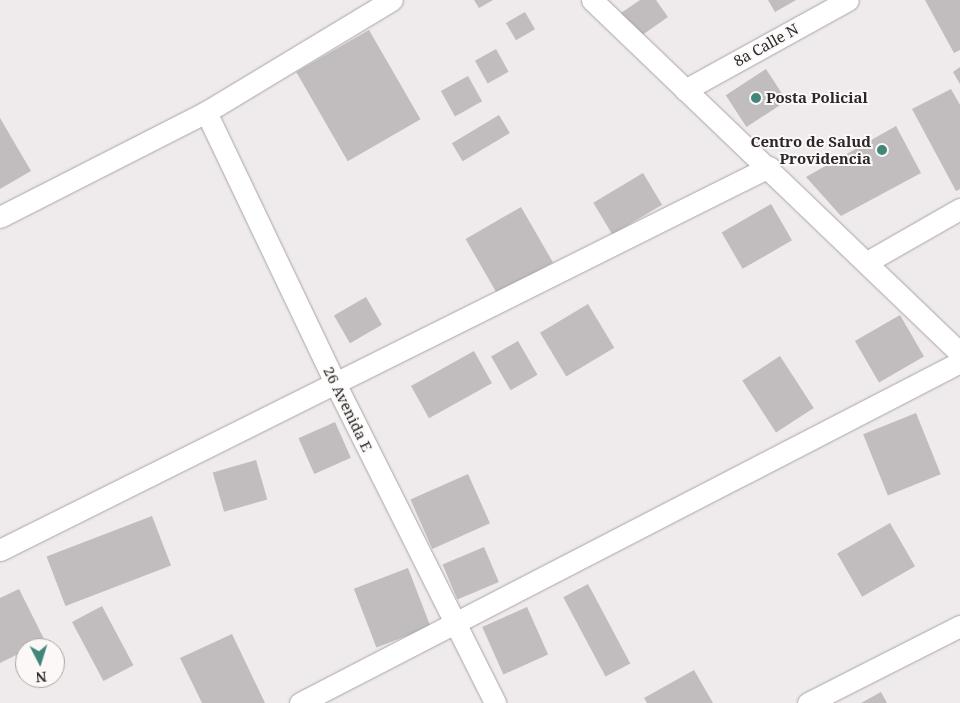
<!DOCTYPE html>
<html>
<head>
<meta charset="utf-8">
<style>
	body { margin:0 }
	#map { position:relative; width:960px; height:703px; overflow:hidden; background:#efeaeb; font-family:"Noto Serif",serif }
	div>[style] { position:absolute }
	.building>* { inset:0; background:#c1bcbd; transform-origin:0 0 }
	.roads { filter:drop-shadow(0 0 1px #a9a5a6) drop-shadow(0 0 1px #a9a5a6) }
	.street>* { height:21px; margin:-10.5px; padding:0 10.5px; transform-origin:10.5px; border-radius:10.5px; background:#fff }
	.dots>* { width:14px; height:14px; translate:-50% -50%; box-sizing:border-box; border:2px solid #fcf8f8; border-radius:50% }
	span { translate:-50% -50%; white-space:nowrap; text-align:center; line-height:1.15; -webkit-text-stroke:4px #fcf8f8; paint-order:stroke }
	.street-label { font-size:15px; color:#2a2828 }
	.poi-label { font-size:15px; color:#2a2828; font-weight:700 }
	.left { translate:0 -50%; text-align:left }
	.right { translate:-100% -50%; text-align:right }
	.north { position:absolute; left:15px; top:638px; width:50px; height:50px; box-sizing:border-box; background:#fcf8f8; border:1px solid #a8a5a5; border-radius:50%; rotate:175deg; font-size:14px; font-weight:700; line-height:20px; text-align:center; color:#2a2828 }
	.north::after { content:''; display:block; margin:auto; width:18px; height:22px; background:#42867a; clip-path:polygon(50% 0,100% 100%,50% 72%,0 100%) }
</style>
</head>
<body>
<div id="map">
	<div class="building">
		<i style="clip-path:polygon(474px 0,493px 0,479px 8px)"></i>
		<i style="clip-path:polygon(640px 0,656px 0,668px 17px,638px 38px,621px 13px)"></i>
		<i style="clip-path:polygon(768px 0,796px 0,775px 12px)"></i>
		<i style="clip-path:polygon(925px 0,960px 0,960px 50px,954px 53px)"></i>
		<i style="left:525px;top:12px;width:20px;height:22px;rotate:60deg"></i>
		<i style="left:369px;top:30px;width:103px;height:84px;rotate:60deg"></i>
		<i style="left:496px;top:49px;width:26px;height:24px;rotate:61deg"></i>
		<i style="clip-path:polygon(960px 67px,960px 84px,953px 72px)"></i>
		<i style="left:766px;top:69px;width:38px;height:48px;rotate:57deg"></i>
		<i style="left:468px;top:76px;width:29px;height:31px;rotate:61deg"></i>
		<i style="clip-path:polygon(951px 89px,960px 105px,960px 189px,956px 191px,912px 109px)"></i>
		<i style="left:499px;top:115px;width:21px;height:55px;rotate:59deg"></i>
		<i style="clip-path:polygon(0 118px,31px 171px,0 189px)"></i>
		<i style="clip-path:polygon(896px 126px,921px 173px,841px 216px,806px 177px)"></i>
		<i style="left:643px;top:173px;width:37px;height:58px;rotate:59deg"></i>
		<i style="left:771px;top:204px;width:42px;height:57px;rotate:60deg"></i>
		<i style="left:521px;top:207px;width:64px;height:64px;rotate:60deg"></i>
		<i style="left:366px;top:297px;width:32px;height:37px;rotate:60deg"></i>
		<i style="left:588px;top:304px;width:51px;height:56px;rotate:59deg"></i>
		<i style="left:900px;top:315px;width:48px;height:52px;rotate:60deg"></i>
		<i style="left:518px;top:341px;width:39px;height:31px;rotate:60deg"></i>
		<i style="left:474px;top:351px;width:37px;height:72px;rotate:61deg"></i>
		<i style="left:780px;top:356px;width:62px;height:45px;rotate:57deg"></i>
		<i style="left:916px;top:413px;width:66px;height:57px;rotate:68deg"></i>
		<i style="left:335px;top:422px;width:39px;height:40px;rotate:66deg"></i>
		<i style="left:256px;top:460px;width:41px;height:45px;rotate:74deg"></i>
		<i style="left:468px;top:474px;width:54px;height:63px;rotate:66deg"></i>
		<i style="left:152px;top:516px;width:53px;height:113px;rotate:69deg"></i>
		<i style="left:890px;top:523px;width:50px;height:61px;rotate:60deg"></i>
		<i style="left:484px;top:547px;width:38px;height:45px;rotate:67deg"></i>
		<i style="left:408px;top:568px;width:63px;height:58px;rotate:69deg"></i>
		<i style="left:588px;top:584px;width:90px;height:28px;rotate:62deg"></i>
		<i style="clip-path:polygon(19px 589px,45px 641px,0 663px,0 598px)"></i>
		<i style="left:102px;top:606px;width:67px;height:34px;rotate:62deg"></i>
		<i style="left:527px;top:607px;width:52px;height:49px;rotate:66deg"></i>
		<i style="clip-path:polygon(232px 634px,265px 703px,202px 703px,180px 658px)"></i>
		<i style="clip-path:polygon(694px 670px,713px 703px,647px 703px,644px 698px)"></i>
		<i style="clip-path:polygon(881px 692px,887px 703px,861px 703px)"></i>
	</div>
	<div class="roads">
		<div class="street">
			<i style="left:592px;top:0;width:510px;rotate:43.81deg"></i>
			<i style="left:685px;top:90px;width:186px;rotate:-28.9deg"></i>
			<i style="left:206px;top:112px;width:300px;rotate:64.5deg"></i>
			<i style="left:335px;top:383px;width:358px;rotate:63.4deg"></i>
			<i style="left:0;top:217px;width:231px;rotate:-27deg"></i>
			<i style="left:206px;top:112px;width:217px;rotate:-31.1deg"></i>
			<i style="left:867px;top:262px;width:107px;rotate:-29.7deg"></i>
			<i style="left:0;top:550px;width:859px;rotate:-26.48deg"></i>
			<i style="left:300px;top:703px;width:743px;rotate:-27.32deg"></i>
			<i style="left:808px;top:703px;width:170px;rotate:-26.9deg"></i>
		</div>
	</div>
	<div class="dots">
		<i style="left:756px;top:98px;background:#42867a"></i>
		<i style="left:882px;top:150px;background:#42867a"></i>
	</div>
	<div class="street-label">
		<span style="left:766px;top:45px;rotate:-29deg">8a Calle N</span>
		<span style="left:348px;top:409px;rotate:64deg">26 Avenida E</span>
	</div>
	<div class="poi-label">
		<span class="left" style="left:766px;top:98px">Posta Policial</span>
		<span class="right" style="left:871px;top:150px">Centro de Salud<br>Providencia</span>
	</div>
	<div class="north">N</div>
</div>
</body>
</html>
